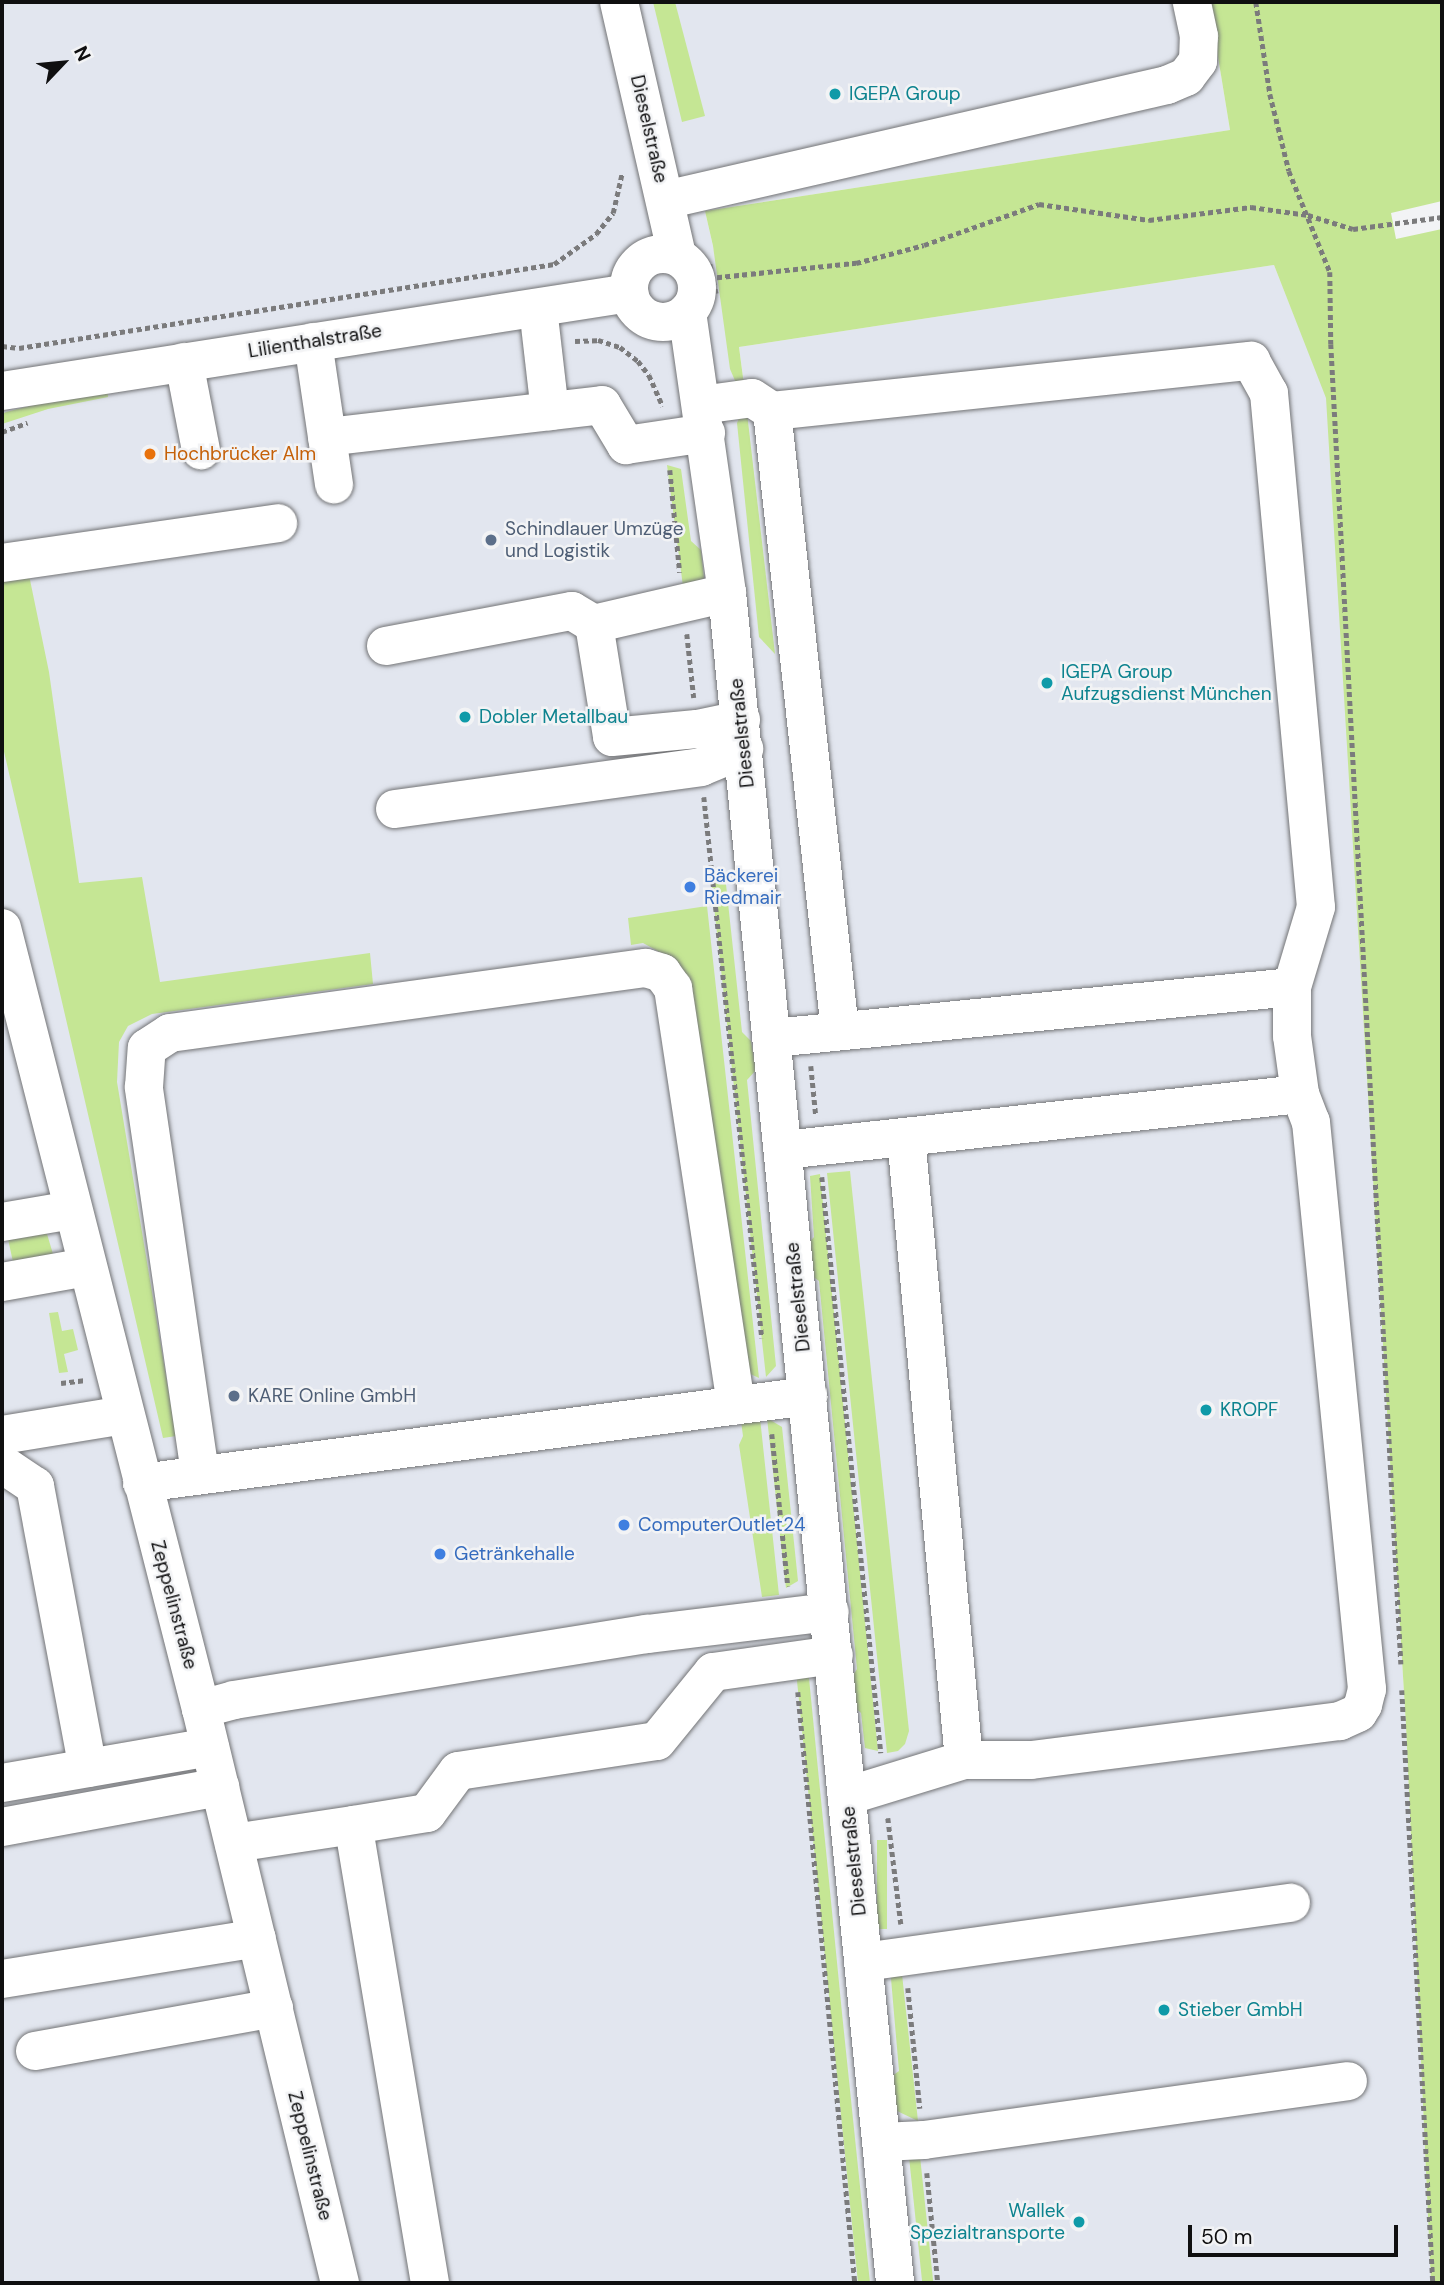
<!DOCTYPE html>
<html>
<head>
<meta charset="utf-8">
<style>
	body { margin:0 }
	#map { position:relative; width:1444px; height:2285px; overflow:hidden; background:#f2f3f5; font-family:"DM Sans",sans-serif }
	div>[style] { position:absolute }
	.built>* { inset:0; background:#e2e6ef }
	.green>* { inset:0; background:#c5e694; transform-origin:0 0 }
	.path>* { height:4.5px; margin-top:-2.25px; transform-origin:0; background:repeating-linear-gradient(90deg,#7b7b7c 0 5px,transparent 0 8.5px) }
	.roads { filter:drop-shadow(0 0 2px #737476) drop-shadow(0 0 2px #737476) }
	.minor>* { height:38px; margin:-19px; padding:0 19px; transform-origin:19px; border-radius:19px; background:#fff }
	.minor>.ring { margin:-19px; padding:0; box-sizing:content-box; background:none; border:38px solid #fff; border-radius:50% }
	.dots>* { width:19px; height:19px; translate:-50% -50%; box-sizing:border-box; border:4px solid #f2f3f5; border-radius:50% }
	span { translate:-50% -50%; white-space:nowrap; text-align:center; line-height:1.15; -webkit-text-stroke:5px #f2f3f5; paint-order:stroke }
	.culture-label { font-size:19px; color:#0d838f }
	.left { translate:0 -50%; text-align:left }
	.right { translate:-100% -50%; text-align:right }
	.street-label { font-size:19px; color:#0f0f10 }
	.food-label { font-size:19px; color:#c56008 }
	.service-label { font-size:19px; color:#4e5e75 }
	.shop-label { font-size:19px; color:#366cbe }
	.frame { position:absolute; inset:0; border:4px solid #0f0f10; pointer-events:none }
	.north { position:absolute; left:28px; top:28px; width:70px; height:70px; -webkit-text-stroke:5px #f2f3f5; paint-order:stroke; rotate:64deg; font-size:19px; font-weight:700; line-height:28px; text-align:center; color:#0f0f10 }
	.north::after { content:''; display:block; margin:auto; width:24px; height:32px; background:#0f0f10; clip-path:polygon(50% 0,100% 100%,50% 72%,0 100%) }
	.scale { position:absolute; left:1188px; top:2225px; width:210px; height:32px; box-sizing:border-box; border:4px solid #0f0f10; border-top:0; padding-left:9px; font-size:21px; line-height:24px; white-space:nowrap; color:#0f0f10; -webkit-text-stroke:5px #f2f3f5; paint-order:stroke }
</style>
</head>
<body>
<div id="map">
	<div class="built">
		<i style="clip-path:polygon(2px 2px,1209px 2px,1230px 130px,705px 211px,744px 384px,739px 347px,1274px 265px,1327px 398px,1406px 1726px,1431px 2283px,2px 2283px)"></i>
	</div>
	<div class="green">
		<i style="clip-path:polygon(653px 2px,675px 2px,705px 116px,682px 122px)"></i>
		<i style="clip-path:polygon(1209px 2px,1442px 2px,1442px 201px,1391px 213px,1396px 239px,1442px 229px,1442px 2283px,1431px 2283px,1406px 1726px,1326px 398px,1274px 265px,739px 347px,744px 385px,736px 383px,730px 369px,713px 246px,705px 211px,1230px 130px)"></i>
		<i style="clip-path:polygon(107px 386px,108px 397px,48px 409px,2px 424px,2px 414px,6px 412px)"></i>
		<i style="clip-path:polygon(747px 413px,775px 654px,759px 637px,737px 423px,740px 416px)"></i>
		<i style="clip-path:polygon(667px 465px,681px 469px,691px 541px,701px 550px,704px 578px,684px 594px)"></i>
		<i style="clip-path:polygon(29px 575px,49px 672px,79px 883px,142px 877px,160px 982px,370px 953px,373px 984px,152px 1014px,128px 1026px,119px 1042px,117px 1082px,176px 1436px,163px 1438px,2px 743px,2px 581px)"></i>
		<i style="clip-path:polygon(710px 870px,725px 875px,742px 1032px,751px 1041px,756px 1070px,747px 1080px,776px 1366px,766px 1377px)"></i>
		<i style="clip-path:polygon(707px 906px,759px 1378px,744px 1371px,674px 960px,643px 943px,631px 945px,628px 918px)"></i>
		<i style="clip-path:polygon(850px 1171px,909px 1731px,905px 1744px,898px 1751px,887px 1753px,827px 1173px)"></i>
		<i style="clip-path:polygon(820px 1174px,844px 1412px,878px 1751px,865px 1748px,861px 1713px,852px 1705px,850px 1680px,857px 1669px,819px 1281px,808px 1273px,807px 1245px,814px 1237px,810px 1176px)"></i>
		<i style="clip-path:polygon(6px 1230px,47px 1234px,56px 1264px,15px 1271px)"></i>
		<i style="clip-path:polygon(58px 1312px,62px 1331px,73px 1329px,78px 1350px,64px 1354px,68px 1372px,59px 1373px,49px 1313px)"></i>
		<i style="clip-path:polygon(760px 1418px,779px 1595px,762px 1597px,739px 1445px,743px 1436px,741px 1421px)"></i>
		<i style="clip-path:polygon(767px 1418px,782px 1427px,798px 1581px,786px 1588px)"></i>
		<i style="clip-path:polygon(808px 1668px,842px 2013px,870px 2283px,858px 2283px,796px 1671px)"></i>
		<i style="left:877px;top:1840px;width:10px;height:89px"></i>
		<i style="clip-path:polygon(901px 1965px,918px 2121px,895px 2110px,892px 2076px,899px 2071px,890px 1967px)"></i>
		<i style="left:920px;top:2156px;width:128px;height:11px;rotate:84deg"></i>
	</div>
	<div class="path">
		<i style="left:1256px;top:2px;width:93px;rotate:81.3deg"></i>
		<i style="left:1270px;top:94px;width:79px;rotate:76.1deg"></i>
		<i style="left:1289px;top:171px;width:109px;rotate:67.9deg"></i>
		<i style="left:1330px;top:272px;width:72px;rotate:89.2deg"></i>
		<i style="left:1331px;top:344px;width:1322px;rotate:86.96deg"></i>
		<i style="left:710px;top:264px;width:30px;rotate:78deg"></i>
		<i style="left:700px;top:279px;width:157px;rotate:-5.9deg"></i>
		<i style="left:856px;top:263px;width:70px;rotate:-14.8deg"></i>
		<i style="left:924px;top:245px;width:122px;rotate:-19.6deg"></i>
		<i style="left:1039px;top:204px;width:111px;rotate:8.3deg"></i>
		<i style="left:1149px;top:220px;width:103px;rotate:-7.3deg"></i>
		<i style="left:1251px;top:207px;width:58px;rotate:8deg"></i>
		<i style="left:1308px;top:215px;width:47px;rotate:17.3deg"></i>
		<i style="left:1353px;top:229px;width:90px;rotate:-7.7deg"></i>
		<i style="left:575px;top:341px;width:23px;rotate:-2deg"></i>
		<i style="left:598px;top:340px;width:23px;rotate:18deg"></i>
		<i style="left:620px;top:347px;width:23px;rotate:38deg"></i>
		<i style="left:638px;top:361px;width:18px;rotate:52deg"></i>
		<i style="left:649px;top:375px;width:34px;rotate:66deg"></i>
		<i style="left:2px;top:346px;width:17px;rotate:7deg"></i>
		<i style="left:19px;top:348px;width:542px;rotate:-8.92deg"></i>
		<i style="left:554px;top:264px;width:52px;rotate:-35.5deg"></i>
		<i style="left:596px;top:234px;width:27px;rotate:-51deg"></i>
		<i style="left:613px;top:213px;width:41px;rotate:-77.3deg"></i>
		<i style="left:2px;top:432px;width:27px;rotate:-20deg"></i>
		<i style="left:670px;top:470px;width:103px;rotate:84.5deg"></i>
		<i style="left:687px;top:634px;width:64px;rotate:83.8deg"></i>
		<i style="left:704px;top:797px;width:544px;rotate:83.88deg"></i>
		<i style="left:811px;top:1066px;width:50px;rotate:84.3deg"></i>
		<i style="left:822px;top:1177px;width:579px;rotate:84.15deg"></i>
		<i style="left:61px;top:1383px;width:23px;rotate:-7deg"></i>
		<i style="left:772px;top:1434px;width:153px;rotate:84deg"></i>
		<i style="left:1402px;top:1690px;width:594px;rotate:87.01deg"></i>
		<i style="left:798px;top:1692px;width:594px;rotate:84.49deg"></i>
		<i style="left:888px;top:1818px;width:107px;rotate:83deg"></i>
		<i style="left:908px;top:1988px;width:121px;rotate:84.3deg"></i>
		<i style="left:927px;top:2173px;width:111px;rotate:84.3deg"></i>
	</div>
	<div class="roads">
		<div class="minor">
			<i style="left:619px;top:2px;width:261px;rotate:77.1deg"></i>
			<i style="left:665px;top:200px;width:515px;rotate:-12.9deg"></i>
			<i style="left:1167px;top:85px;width:21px;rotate:-23deg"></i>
			<i style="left:1186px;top:77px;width:20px;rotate:-53deg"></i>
			<i style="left:1198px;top:61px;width:25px;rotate:-88deg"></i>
			<i style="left:1199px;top:36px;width:35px;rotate:-102deg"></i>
			<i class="ring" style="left:629px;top:254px;width:30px;height:30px"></i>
			<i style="left:538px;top:308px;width:104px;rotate:83.4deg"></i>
			<i style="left:687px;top:312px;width:284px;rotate:81.9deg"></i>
			<i style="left:727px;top:593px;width:1698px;rotate:84.32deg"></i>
			<i style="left:313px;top:342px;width:144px;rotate:81.6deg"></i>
			<i style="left:184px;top:362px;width:90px;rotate:79.1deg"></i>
			<i style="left:2px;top:391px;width:635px;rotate:-8.88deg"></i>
			<i style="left:701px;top:405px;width:51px;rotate:-7.8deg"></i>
			<i style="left:752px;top:398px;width:24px;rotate:33deg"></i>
			<i style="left:772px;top:411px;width:482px;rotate:-6deg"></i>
			<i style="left:1251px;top:361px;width:37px;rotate:61deg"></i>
			<i style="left:1269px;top:393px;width:516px;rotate:84.78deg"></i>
			<i style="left:1316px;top:907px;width:84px;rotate:106.7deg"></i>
			<i style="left:1292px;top:987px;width:49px;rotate:90deg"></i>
			<i style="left:1292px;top:1036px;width:59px;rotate:82.1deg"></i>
			<i style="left:1300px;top:1094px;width:30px;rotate:69deg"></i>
			<i style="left:1311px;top:1122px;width:570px;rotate:84.36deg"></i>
			<i style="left:1367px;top:1689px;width:16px;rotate:104deg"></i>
			<i style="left:1363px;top:1705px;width:9px;rotate:122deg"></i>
			<i style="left:1358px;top:1713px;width:20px;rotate:156deg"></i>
			<i style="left:1340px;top:1721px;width:311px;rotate:172.8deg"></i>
			<i style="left:1031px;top:1760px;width:67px;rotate:180deg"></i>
			<i style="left:772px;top:411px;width:624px;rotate:83.74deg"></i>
			<i style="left:327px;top:437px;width:277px;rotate:-6.6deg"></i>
			<i style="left:602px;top:405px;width:47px;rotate:59deg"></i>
			<i style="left:626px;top:445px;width:81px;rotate:-8.5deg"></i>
			<i style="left:2px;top:563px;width:279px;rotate:-8.2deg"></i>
			<i style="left:727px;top:593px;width:137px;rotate:166.9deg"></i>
			<i style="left:594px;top:624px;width:114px;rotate:80.9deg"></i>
			<i style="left:612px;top:737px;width:85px;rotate:-5.4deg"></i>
			<i style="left:697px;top:729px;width:45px;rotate:-11.6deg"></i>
			<i style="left:386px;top:646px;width:189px;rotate:-10.7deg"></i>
			<i style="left:572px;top:611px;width:26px;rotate:31deg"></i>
			<i style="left:395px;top:809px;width:309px;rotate:-7.8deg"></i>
			<i style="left:701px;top:767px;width:47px;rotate:-22.7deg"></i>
			<i style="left:2px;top:928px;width:806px;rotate:75.71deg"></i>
			<i style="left:201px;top:1709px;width:591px;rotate:76.39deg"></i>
			<i style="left:773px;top:1038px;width:521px;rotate:-5.61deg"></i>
			<i style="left:784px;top:1150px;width:519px;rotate:-6.19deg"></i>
			<i style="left:2px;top:1222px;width:71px;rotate:-9.7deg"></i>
			<i style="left:2px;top:1282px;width:86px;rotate:-10deg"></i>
			<i style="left:2px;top:1435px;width:124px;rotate:-9.3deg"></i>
			<i style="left:2px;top:1464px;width:40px;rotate:34deg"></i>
			<i style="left:35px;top:1486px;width:287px;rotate:79.4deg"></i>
			<i style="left:200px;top:1473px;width:390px;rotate:-98.3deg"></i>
			<i style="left:144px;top:1087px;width:39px;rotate:-86deg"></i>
			<i style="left:147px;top:1048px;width:27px;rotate:-33deg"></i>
			<i style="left:170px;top:1033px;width:480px;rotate:-7.8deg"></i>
			<i style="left:646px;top:968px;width:17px;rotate:17deg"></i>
			<i style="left:662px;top:973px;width:19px;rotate:54deg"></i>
			<i style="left:673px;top:988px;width:422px;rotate:81.4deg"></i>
			<i style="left:142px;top:1483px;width:672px;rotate:-7.44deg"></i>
			<i style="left:201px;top:1709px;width:34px;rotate:-15deg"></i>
			<i style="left:234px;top:1700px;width:418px;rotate:-9.1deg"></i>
			<i style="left:647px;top:1634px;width:184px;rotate:-6.9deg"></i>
			<i style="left:2px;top:1783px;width:211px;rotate:-9.8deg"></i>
			<i style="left:847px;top:1796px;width:122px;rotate:-17.1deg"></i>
			<i style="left:964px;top:1760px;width:626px;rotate:-95.32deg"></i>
			<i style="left:2px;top:1827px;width:222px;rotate:-10.4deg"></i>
			<i style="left:234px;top:1843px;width:120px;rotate:-8.6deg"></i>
			<i style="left:864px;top:1962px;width:431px;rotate:-7.9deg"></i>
			<i style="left:2px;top:1979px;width:258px;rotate:-9.1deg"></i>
			<i style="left:35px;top:2051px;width:243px;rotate:-10.2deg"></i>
			<i style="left:882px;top:2142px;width:42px;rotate:-2.7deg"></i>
			<i style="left:924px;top:2140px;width:428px;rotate:-7.9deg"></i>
			<i style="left:430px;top:2283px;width:464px;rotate:-99.5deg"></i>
			<i style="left:353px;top:1825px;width:75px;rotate:-9.2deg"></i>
			<i style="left:427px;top:1813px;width:52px;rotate:-53.6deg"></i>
			<i style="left:458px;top:1771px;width:201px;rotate:-8.6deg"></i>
			<i style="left:657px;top:1741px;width:89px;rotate:-50.9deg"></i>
			<i style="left:713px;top:1672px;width:122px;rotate:-8deg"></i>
		</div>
	</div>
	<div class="dots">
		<i style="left:835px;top:94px;background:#0f9aa8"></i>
		<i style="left:150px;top:454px;background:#e8710a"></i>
		<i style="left:491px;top:540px;background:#5c6f8a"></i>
		<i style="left:1047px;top:683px;background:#0f9aa8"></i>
		<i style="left:465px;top:717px;background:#0f9aa8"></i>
		<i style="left:690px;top:887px;background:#3f7fe0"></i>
		<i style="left:234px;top:1396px;background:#5c6f8a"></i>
		<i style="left:1206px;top:1410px;background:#0f9aa8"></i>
		<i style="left:624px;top:1525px;background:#3f7fe0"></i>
		<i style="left:440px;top:1554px;background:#3f7fe0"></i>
		<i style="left:1164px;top:2010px;background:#0f9aa8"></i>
		<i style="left:1079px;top:2222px;background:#0f9aa8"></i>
	</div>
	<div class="culture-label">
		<span class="left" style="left:849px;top:94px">IGEPA Group</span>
		<span class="left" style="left:1061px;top:683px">IGEPA Group<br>Aufzugsdienst München</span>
		<span class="left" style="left:479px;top:717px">Dobler Metallbau</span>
		<span class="left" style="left:1220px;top:1410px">KROPF</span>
		<span class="left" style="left:1178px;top:2010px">Stieber GmbH</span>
		<span class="right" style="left:1065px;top:2222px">Wallek<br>Spezialtransporte</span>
	</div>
	<div class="street-label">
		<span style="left:649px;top:129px;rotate:77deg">Dieselstraße</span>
		<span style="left:315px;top:341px;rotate:-9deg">Lilienthalstraße</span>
		<span style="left:742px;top:733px;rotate:-96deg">Dieselstraße</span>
		<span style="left:798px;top:1297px;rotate:-96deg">Dieselstraße</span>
		<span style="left:174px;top:1605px;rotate:75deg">Zeppelinstraße</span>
		<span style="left:854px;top:1861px;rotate:-96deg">Dieselstraße</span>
		<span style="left:310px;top:2156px;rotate:76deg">Zeppelinstraße</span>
	</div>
	<div class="food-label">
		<span class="left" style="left:164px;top:454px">Hochbrücker Alm</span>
	</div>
	<div class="service-label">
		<span class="left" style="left:505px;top:540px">Schindlauer Umzüge<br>und Logistik</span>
		<span class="left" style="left:248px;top:1396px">KARE Online GmbH</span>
	</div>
	<div class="shop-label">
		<span class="left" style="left:704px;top:887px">Bäckerei<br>Riedmair</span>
		<span class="left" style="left:638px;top:1525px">ComputerOutlet24</span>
		<span class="left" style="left:454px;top:1554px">Getränkehalle</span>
	</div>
	<div class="frame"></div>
	<div class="north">N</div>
	<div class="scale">50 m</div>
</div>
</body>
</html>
